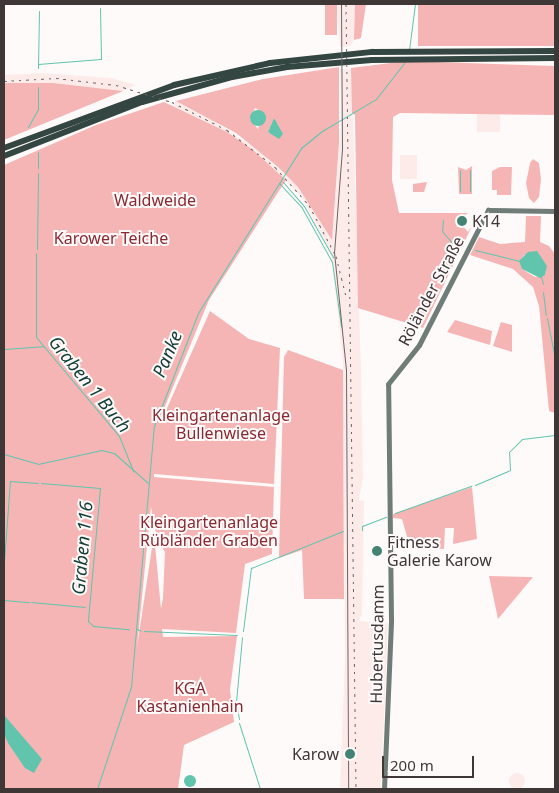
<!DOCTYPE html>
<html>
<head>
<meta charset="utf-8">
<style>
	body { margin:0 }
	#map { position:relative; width:559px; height:793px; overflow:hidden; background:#fffafa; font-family:"Noto Sans",sans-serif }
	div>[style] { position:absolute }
	.built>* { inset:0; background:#fdebea; transform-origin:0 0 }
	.round { border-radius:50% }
	.green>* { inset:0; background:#f5b5b4; transform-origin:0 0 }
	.water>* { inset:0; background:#61c4ad }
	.stream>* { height:1px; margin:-0.5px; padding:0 0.5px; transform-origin:0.5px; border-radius:0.5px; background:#61c4ad }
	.secondary>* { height:5px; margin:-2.5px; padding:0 2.5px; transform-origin:2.5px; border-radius:2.5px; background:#6f7c78 }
	.highway>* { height:6px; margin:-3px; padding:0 3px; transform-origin:3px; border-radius:3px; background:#344641 }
	.tram>* { height:1px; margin:-0.5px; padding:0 0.5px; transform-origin:0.5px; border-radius:0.5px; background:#6c6464 }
	.rail>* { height:1px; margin-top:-0.5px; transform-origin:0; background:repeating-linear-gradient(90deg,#6c6464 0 2.5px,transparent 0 7.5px) }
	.dots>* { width:14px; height:14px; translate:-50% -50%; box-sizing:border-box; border:2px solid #fffafa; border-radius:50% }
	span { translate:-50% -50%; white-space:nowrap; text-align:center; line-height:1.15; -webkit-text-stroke:4px #fffafa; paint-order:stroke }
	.park-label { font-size:16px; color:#882830 }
	.poi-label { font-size:16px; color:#3f3636 }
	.left { translate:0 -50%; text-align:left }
	.right { translate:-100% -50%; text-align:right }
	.street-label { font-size:16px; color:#3f3636 }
	.water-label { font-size:18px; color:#113f35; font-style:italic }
	.frame { position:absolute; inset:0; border:5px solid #3f3636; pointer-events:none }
	.scale { position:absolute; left:382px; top:756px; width:92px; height:22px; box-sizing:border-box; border:2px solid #3f3636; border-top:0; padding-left:6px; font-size:15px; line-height:18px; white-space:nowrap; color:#3f3636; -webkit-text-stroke:4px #fffafa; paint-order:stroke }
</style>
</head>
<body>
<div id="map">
	<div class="built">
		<i style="clip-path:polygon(337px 4px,355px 4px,354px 40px,350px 46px,340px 47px)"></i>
		<i style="clip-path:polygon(340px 69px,351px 69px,353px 120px,361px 369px,363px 478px,359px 500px,364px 501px,362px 615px,358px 621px,388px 623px,381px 788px,360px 789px,340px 787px,345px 657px,343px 361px,331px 251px,302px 198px,271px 166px,227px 132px,173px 106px,176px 101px,203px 114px,258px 150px,298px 187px,332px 240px,341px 126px)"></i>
		<i style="clip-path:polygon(43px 73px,111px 78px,136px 85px,123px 91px,53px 83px,4px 83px,4px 75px)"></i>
		<i style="left:477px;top:114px;width:23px;height:18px"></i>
		<i style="left:400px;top:155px;width:17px;height:24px"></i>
		<i class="round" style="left:509px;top:773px;width:16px;height:16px"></i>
	</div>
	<div class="green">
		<i style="left:325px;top:4px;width:12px;height:31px"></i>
		<i style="clip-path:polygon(355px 4px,366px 4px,361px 38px,354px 40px)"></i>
		<i style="left:418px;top:4px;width:137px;height:42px"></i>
		<i style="clip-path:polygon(407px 61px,555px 66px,555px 115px,400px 113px,393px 117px,392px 180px,399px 213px,468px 213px,456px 221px,457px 227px,462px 225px,468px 232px,472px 226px,423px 328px,358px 308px,355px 115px,352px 113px,351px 68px)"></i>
		<i style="clip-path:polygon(evenodd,339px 67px,339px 143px,332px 240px,298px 187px,278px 167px,236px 133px,176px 101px,263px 79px,339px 67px,255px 108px,264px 113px,258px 129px,250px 120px,255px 108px,339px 67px,274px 118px,278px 137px,268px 132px,274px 118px)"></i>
		<i style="clip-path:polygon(4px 83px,53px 83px,123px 91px,4px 140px)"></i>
		<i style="clip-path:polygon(evenodd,164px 102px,227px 132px,253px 150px,286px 180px,209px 300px,161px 416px,164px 415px,210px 311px,249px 339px,280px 348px,274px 484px,154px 474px,154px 477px,274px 487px,272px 554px,245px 564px,236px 633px,162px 629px,163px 637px,237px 636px,230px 690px,234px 722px,184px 745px,178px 789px,4px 789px,4px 165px,96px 125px,164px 102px,151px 507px,157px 539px,165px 552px,163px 598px,161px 609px,154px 534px,137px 647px,151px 507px)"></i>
		<i style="clip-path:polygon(533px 159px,539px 163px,541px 179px,539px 197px,534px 203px,529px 198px,526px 183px,530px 163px)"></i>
		<i style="clip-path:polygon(472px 166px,472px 194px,459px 194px,458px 167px,466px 170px)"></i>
		<i style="clip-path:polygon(500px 167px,512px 167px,511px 195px,497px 195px,497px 190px,492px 190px,492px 171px)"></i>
		<i style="clip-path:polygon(427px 182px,424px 192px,413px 192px,413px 184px)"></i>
		<i style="clip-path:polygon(evenodd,526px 216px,541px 216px,540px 242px,549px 246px,555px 254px,555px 413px,549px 411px,539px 306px,533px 287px,513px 269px,470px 255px,479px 237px,500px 244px,525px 242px,526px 216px,524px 255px,546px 270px,545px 275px,535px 277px,522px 269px,520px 261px,524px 255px)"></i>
		<i style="clip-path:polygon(455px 320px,492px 331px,490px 345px,447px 332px)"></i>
		<i style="clip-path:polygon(501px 322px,512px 325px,512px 352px,493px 346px)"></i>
		<i style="clip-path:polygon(288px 350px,343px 370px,344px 599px,304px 599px,302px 550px,279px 558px,284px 357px)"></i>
		<i style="clip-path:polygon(472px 487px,477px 539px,453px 544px,454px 528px,445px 528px,444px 549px,416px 547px,416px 540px,408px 540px,402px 519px,393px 518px,393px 514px)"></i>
		<i style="clip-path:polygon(489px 576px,531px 577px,533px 577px,498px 619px)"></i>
	</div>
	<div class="water">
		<i class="round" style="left:250px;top:110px;width:16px;height:16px"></i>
		<i style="clip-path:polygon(274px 118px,283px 134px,279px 139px,268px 132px)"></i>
		<i style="clip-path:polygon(537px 251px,547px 266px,545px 275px,540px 278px,522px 269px,519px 261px,528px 252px)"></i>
		<i style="clip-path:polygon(4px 715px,42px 759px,34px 773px,25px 768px,8px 743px,4px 734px)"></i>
		<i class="round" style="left:184px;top:775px;width:12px;height:12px"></i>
	</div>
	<div class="stream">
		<i style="left:409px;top:50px;width:46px;rotate:-82.6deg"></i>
		<i style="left:38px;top:64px;width:63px;rotate:-4.5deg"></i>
		<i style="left:101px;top:59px;width:51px;rotate:-91.1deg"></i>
		<i style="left:38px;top:68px;width:57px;rotate:-89deg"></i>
		<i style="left:28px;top:127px;width:21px;rotate:-61deg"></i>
		<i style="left:38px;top:109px;width:22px;rotate:-90deg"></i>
		<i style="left:38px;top:168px;width:16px;rotate:-90deg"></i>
		<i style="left:460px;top:170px;width:21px;rotate:90deg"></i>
		<i style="left:470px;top:170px;width:21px;rotate:90deg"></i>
		<i style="left:283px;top:182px;width:32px;rotate:49deg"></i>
		<i style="left:304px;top:206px;width:59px;rotate:60.4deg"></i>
		<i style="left:279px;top:183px;width:34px;rotate:47deg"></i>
		<i style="left:302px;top:208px;width:62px;rotate:60.9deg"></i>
		<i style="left:332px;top:262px;width:65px;rotate:82deg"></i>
		<i style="left:443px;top:220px;width:11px;rotate:95deg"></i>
		<i style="left:442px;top:231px;width:16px;rotate:50deg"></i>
		<i style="left:452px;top:243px;width:11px;rotate:15deg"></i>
		<i style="left:37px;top:249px;width:76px;rotate:-89.2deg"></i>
		<i style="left:475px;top:250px;width:46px;rotate:13.7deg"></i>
		<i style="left:36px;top:253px;width:84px;rotate:90deg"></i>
		<i style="left:36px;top:337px;width:129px;rotate:50deg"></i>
		<i style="left:119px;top:436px;width:38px;rotate:68deg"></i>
		<i style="left:541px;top:276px;width:8px;rotate:76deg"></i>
		<i style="left:543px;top:292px;width:23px;rotate:83deg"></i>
		<i style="left:547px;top:318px;width:36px;rotate:79deg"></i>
		<i style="left:4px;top:349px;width:39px;rotate:-4deg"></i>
		<i style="left:554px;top:357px;width:13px;rotate:86deg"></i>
		<i style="left:4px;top:454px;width:35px;rotate:16deg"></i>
		<i style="left:38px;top:464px;width:65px;rotate:-12.5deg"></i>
		<i style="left:101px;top:450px;width:13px;rotate:13deg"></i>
		<i style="left:114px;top:453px;width:45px;rotate:41.4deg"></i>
		<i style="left:41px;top:483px;width:59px;rotate:4.8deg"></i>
		<i style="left:100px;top:488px;width:134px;rotate:95.2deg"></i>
		<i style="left:88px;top:621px;width:7px;rotate:45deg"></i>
		<i style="left:93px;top:626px;width:36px;rotate:5deg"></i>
		<i style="left:475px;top:485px;width:38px;rotate:-23deg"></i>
		<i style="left:510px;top:470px;width:18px;rotate:-93deg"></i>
		<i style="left:509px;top:452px;width:18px;rotate:-45deg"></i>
		<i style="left:522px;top:439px;width:33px;rotate:-7deg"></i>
		<i style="left:395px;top:513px;width:81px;rotate:-19.6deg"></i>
		<i style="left:362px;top:530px;width:4px;rotate:-90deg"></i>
		<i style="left:362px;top:526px;width:26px;rotate:-21deg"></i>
		<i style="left:4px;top:562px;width:81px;rotate:-85.8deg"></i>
		<i style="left:10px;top:481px;width:28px;rotate:4deg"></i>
		<i style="left:4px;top:600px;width:25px;rotate:5deg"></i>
		<i style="left:31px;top:602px;width:54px;rotate:5.3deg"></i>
		<i style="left:137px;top:629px;width:4px;rotate:27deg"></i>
		<i style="left:144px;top:631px;width:93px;rotate:2.5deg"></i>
		<i style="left:243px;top:631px;width:64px;rotate:-82.8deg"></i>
		<i style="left:251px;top:568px;width:99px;rotate:-21.9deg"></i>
		<i style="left:239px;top:719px;width:17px;rotate:-100deg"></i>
		<i style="left:236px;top:702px;width:65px;rotate:-84.7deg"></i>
		<i style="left:239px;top:723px;width:69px;rotate:72.3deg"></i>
		<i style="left:97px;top:789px;width:108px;rotate:-71.6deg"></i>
		<i style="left:131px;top:687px;width:262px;rotate:-85deg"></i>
		<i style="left:154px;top:426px;width:121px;rotate:-68.7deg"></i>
		<i style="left:198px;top:313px;width:195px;rotate:-58deg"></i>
		<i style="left:301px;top:148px;width:27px;rotate:-39deg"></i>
		<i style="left:322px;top:131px;width:63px;rotate:-30.7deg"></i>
		<i style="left:376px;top:99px;width:46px;rotate:-52.1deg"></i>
	</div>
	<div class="secondary">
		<i style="left:384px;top:789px;width:170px;rotate:-87.6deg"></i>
		<i style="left:391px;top:619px;width:235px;rotate:-90.7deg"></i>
		<i style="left:388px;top:384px;width:50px;rotate:-51.5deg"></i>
		<i style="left:419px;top:345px;width:152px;rotate:-62.9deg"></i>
		<i style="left:488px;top:210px;width:67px;rotate:0.9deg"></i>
	</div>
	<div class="highway">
		<i style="left:4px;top:148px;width:181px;rotate:-20.3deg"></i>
		<i style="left:174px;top:85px;width:98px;rotate:-12.9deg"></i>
		<i style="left:270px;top:63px;width:103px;rotate:-6.2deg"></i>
		<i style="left:372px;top:52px;width:183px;rotate:-0.3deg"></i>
		<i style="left:4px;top:156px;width:148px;rotate:-21.4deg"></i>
		<i style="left:142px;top:102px;width:93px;rotate:-15.5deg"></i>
		<i style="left:232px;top:77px;width:56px;rotate:-10.3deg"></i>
		<i style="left:287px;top:67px;width:85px;rotate:-4.7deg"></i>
		<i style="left:372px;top:60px;width:183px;rotate:-0.6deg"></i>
	</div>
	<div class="tram">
		<i style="left:341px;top:4px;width:145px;rotate:89.6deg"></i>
		<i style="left:342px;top:149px;width:103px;rotate:94.4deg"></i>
		<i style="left:334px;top:252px;width:119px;rotate:84.2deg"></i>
		<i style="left:346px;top:370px;width:419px;rotate:89.7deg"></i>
	</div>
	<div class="rail">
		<i style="left:346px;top:4px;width:785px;rotate:89.27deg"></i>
		<i style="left:4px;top:81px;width:52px;rotate:-3.3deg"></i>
		<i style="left:56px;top:78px;width:60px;rotate:6.7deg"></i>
		<i style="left:116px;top:85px;width:59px;rotate:16.9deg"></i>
		<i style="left:172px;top:102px;width:62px;rotate:27deg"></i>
		<i style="left:227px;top:130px;width:61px;rotate:37.6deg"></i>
		<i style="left:275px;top:167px;width:51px;rotate:48.2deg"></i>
		<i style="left:309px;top:205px;width:58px;rotate:62.1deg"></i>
		<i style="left:336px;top:256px;width:45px;rotate:76deg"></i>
	</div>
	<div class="dots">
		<i style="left:462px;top:221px;background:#428374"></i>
		<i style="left:377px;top:551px;background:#428374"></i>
		<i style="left:350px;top:754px;background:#428374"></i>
	</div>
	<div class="park-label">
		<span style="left:155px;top:200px">Waldweide</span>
		<span style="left:111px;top:238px">Karower Teiche</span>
		<span style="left:221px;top:424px">Kleingartenanlage<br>Bullenwiese</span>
		<span style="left:209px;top:531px">Kleingartenanlage<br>Rübländer Graben</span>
		<span style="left:190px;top:697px">KGA<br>Kastanienhain</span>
	</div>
	<div class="poi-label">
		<span class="left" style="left:472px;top:221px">K14</span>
		<span class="left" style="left:387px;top:551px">Fitness<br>Galerie Karow</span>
		<span class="right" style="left:339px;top:754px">Karow</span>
	</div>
	<div class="street-label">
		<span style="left:431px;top:291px;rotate:-62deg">Röländer Straße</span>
		<span style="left:377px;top:644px;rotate:-89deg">Hubertusdamm</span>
	</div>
	<div class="water-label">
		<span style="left:167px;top:354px;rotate:-67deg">Panke</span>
		<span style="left:90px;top:384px;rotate:51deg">Graben 1 Buch</span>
		<span style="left:82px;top:548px;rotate:-85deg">Graben 116</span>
	</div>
	<div class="frame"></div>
	<div class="scale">200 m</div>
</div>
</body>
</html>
